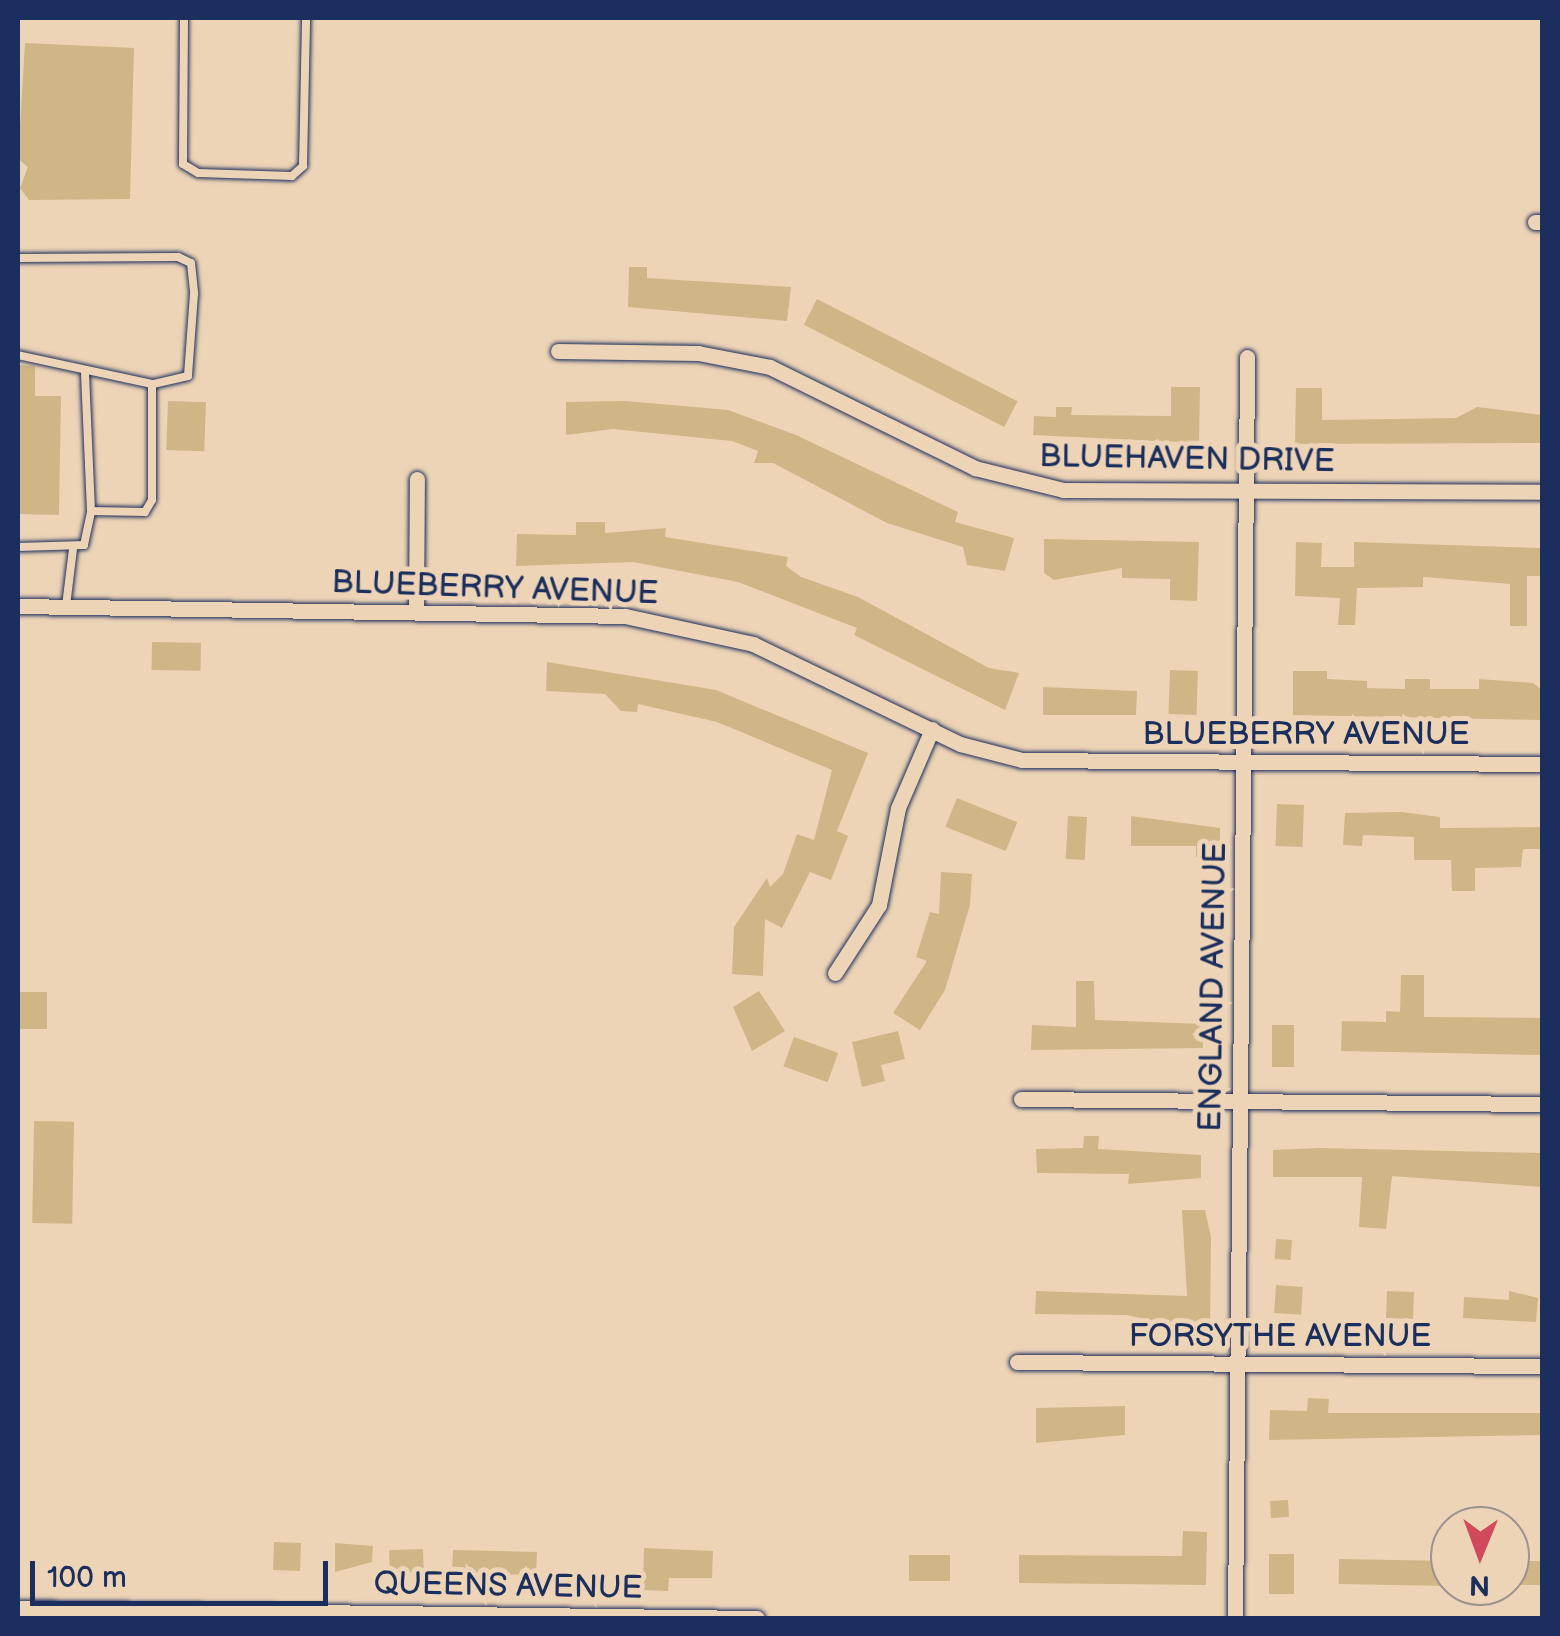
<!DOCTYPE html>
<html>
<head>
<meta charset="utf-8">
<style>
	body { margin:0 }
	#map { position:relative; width:1560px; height:1636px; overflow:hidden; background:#eed4b6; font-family:"Balsamiq Sans",sans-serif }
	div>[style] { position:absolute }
	.building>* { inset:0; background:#cfb686; transform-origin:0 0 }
	.roads { filter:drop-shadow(0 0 2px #1b2f5e) drop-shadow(0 0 2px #1b2f5e) }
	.lane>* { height:8px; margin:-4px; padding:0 4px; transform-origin:4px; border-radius:4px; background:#eed4b6 }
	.street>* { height:15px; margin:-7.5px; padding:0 7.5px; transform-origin:7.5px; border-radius:7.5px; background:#eed4b6 }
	span { translate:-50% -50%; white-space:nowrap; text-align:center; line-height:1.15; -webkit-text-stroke:10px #eed4b6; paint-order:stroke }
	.street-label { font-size:32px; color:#1b2f5e }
	.frame { position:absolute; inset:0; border:20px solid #1b2f5e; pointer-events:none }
	.north { position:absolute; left:1430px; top:1506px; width:100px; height:100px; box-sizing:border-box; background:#eed4b6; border:2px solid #9a9293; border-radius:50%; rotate:181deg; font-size:28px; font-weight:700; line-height:40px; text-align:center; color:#1b2f5e }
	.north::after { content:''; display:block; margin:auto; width:35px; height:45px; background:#d1495b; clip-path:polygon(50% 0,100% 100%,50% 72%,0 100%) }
	.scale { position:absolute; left:30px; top:1561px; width:298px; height:45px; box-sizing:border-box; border:5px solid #1b2f5e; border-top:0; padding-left:12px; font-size:30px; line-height:35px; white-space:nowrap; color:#1b2f5e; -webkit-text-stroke:8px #eed4b6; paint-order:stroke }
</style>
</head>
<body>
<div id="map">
	<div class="building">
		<i style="clip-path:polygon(25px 43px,134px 48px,130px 199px,29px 200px,20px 188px,28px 167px,18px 159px)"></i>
		<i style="clip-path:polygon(629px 267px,647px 267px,647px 278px,791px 287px,787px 321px,628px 307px)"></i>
		<i style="left:817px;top:299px;width:225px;height:29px;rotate:27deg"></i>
		<i style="clip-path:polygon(18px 365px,35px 366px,35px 396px,61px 396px,59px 515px,18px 514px)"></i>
		<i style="clip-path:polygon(1171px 387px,1200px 387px,1199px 443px,1033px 435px,1034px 416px,1056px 417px,1056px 407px,1072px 407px,1071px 415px,1171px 416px)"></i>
		<i style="clip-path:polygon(1296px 388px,1322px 388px,1322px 420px,1456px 418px,1477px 407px,1542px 415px,1542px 443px,1295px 444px)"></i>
		<i style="left:168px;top:401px;width:38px;height:49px;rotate:2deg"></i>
		<i style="clip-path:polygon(626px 401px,728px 410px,796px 435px,958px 512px,955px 522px,1014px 538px,1005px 571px,967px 565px,963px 547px,887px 523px,773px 463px,754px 463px,758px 451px,732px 441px,613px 429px,566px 435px,566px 402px)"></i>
		<i style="clip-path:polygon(576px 522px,605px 522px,605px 533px,666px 528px,665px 537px,788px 557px,786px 566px,801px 577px,858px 597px,989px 668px,1019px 673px,1005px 710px,854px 635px,857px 628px,738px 582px,633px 562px,516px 566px,517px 534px,576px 535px)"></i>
		<i style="clip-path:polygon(1044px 539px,1199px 542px,1197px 601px,1170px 600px,1170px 579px,1122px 578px,1122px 568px,1054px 580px,1044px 573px)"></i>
		<i style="clip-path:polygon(1296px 542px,1322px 543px,1321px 567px,1354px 567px,1354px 542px,1542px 548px,1542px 576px,1527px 576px,1527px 626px,1510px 626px,1510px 584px,1423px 577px,1423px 587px,1357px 588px,1355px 625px,1338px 625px,1340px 598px,1295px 596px)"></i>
		<i style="left:152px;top:642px;width:49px;height:28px;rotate:1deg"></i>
		<i style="clip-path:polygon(547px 662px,716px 690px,868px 753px,837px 831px,848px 836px,831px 880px,810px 872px,782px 928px,765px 919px,763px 976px,732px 974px,734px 927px,767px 878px,770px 887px,783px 874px,797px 834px,814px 840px,832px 770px,717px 722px,638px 704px,637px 712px,621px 711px,605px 694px,546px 691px)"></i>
		<i style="left:1170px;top:670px;width:28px;height:44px;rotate:2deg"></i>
		<i style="clip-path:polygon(1293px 671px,1327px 671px,1327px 679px,1367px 681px,1367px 688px,1405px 689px,1405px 679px,1430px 679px,1430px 689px,1479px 689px,1479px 679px,1533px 683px,1542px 690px,1542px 720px,1293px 715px)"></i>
		<i style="clip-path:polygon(1043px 687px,1137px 691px,1136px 715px,1043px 715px)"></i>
		<i style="left:957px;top:798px;width:65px;height:31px;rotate:22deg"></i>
		<i style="left:1277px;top:804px;width:27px;height:42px;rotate:2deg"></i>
		<i style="clip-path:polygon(1402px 812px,1440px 817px,1440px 828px,1542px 827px,1542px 849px,1523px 849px,1521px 867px,1475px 868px,1475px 891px,1452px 891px,1451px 860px,1414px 860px,1414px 837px,1363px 835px,1362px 846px,1343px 845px,1345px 813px)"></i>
		<i style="left:1068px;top:816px;width:19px;height:43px;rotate:3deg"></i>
		<i style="clip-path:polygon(1131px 816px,1220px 828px,1220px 857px,1196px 857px,1196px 846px,1131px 846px)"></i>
		<i style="clip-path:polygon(941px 872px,972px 874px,970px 905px,945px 990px,920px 1030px,893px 1013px,927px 961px,916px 957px,930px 912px,939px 914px)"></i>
		<i style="clip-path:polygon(1401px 975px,1424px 975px,1424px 1017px,1542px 1018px,1542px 1055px,1341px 1051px,1342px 1021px,1386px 1022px,1386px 1011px,1400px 1012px)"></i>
		<i style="clip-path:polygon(1076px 981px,1094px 981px,1095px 1020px,1203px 1024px,1203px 1048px,1031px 1050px,1032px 1025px,1076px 1027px)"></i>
		<i style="clip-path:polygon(759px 991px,785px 1031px,752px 1051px,733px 1007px)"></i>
		<i style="left:18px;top:992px;width:29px;height:37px"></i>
		<i style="left:1272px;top:1025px;width:22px;height:42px"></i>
		<i style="clip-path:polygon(898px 1031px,905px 1059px,881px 1065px,885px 1081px,862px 1087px,852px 1042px)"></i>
		<i style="left:794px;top:1037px;width:47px;height:31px;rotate:20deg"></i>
		<i style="left:34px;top:1121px;width:40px;height:102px;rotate:1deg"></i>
		<i style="clip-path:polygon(1084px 1136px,1099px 1136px,1098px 1149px,1201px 1155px,1201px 1178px,1128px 1184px,1129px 1174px,1037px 1173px,1036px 1149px,1083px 1148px)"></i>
		<i style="clip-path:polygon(1319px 1148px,1542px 1153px,1542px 1187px,1392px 1176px,1386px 1229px,1359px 1227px,1362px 1177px,1273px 1177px,1273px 1150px)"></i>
		<i style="clip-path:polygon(1182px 1210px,1205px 1210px,1211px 1237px,1210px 1332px,1126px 1315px,1035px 1314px,1036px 1291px,1187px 1296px)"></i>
		<i style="left:1276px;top:1239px;width:16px;height:20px;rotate:4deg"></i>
		<i style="left:1276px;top:1285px;width:27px;height:28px;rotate:4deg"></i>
		<i style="left:1387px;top:1291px;width:27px;height:27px;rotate:2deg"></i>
		<i style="clip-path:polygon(1509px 1291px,1538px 1298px,1536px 1322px,1463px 1318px,1464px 1297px,1509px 1300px)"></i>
		<i style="clip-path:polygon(1308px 1398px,1329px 1399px,1328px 1413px,1542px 1413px,1542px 1435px,1269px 1440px,1270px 1410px,1307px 1411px)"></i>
		<i style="clip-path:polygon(1125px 1406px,1125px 1435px,1036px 1443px,1036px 1408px)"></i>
		<i style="left:1288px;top:1500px;width:17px;height:18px;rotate:87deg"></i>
		<i style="clip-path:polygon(1183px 1531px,1207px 1532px,1206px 1585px,1019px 1583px,1019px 1555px,1182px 1556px)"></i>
		<i style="left:274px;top:1542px;width:27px;height:28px;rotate:2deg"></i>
		<i style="clip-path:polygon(335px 1543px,373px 1546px,372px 1562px,335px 1572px)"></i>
		<i style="clip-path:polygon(644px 1548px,713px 1551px,712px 1578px,669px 1578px,668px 1591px,643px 1590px)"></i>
		<i style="left:423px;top:1549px;width:23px;height:34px;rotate:88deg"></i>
		<i style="clip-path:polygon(453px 1550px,537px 1552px,536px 1574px,452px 1576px)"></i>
		<i style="left:1269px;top:1554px;width:25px;height:40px"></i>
		<i style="left:950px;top:1555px;width:26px;height:41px;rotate:90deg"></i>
		<i style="left:1339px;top:1559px;width:111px;height:25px;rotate:1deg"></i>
		<i style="left:1519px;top:1561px;width:23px;height:24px"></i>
	</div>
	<div class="roads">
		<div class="lane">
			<i style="left:184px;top:18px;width:146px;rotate:90.4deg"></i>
			<i style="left:183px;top:164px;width:17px;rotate:31deg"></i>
			<i style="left:198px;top:173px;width:94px;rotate:1.8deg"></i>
			<i style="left:292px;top:176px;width:15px;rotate:-42deg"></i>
			<i style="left:303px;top:166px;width:148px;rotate:-88.8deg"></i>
			<i style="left:18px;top:258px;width:160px;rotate:-0.4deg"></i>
			<i style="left:178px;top:257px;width:14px;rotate:25deg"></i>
			<i style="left:191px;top:263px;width:31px;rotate:84deg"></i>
			<i style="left:194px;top:294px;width:82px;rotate:94.2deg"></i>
			<i style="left:188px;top:376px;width:37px;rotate:167deg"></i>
			<i style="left:152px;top:384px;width:137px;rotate:-167.8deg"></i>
			<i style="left:91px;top:511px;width:54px;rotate:1.1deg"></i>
			<i style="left:145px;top:512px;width:14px;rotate:-60deg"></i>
			<i style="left:152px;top:500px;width:116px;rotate:-90deg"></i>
			<i style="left:18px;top:547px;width:66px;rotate:-1.7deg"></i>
			<i style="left:84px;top:545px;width:35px;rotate:-78deg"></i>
			<i style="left:91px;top:511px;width:137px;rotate:-92.5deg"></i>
			<i style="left:66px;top:606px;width:57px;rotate:-83deg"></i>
		</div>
		<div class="street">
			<i style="left:1535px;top:222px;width:7px"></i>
			<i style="left:558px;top:351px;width:140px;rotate:0.8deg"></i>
			<i style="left:698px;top:353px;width:73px;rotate:11deg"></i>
			<i style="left:770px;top:367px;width:229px;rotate:26.2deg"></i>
			<i style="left:975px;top:468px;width:91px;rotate:14deg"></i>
			<i style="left:1063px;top:490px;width:479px;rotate:0.2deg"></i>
			<i style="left:18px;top:606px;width:607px;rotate:0.94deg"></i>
			<i style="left:625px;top:616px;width:131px;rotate:12.3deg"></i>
			<i style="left:753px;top:644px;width:230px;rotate:25.8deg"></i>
			<i style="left:960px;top:744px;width:64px;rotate:14.5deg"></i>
			<i style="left:1022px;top:760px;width:520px;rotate:0.44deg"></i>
			<i style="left:416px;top:611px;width:132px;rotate:-89.6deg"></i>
			<i style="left:835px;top:973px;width:81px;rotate:-57.1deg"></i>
			<i style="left:879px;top:905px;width:99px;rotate:-78.9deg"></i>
			<i style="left:898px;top:808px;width:86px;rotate:-66.7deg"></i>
			<i style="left:1021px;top:1099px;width:521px;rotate:0.55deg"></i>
			<i style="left:1017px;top:1362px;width:525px;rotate:0.44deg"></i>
			<i style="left:18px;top:1608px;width:739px;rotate:0.78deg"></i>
			<i style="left:1235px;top:1618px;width:1261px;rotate:-89.45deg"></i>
		</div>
	</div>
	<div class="street-label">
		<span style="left:1187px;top:460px;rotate:1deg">BLUEHAVEN DRIVE</span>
		<span style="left:495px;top:589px;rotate:2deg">BLUEBERRY AVENUE</span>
		<span style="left:1306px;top:735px">BLUEBERRY AVENUE</span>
		<span style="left:1214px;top:987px;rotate:-89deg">ENGLAND AVENUE</span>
		<span style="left:1280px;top:1337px">FORSYTHE AVENUE</span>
		<span style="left:508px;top:1587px;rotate:1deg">QUEENS AVENUE</span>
	</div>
	<div class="frame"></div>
	<div class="north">N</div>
	<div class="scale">100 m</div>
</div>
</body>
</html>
